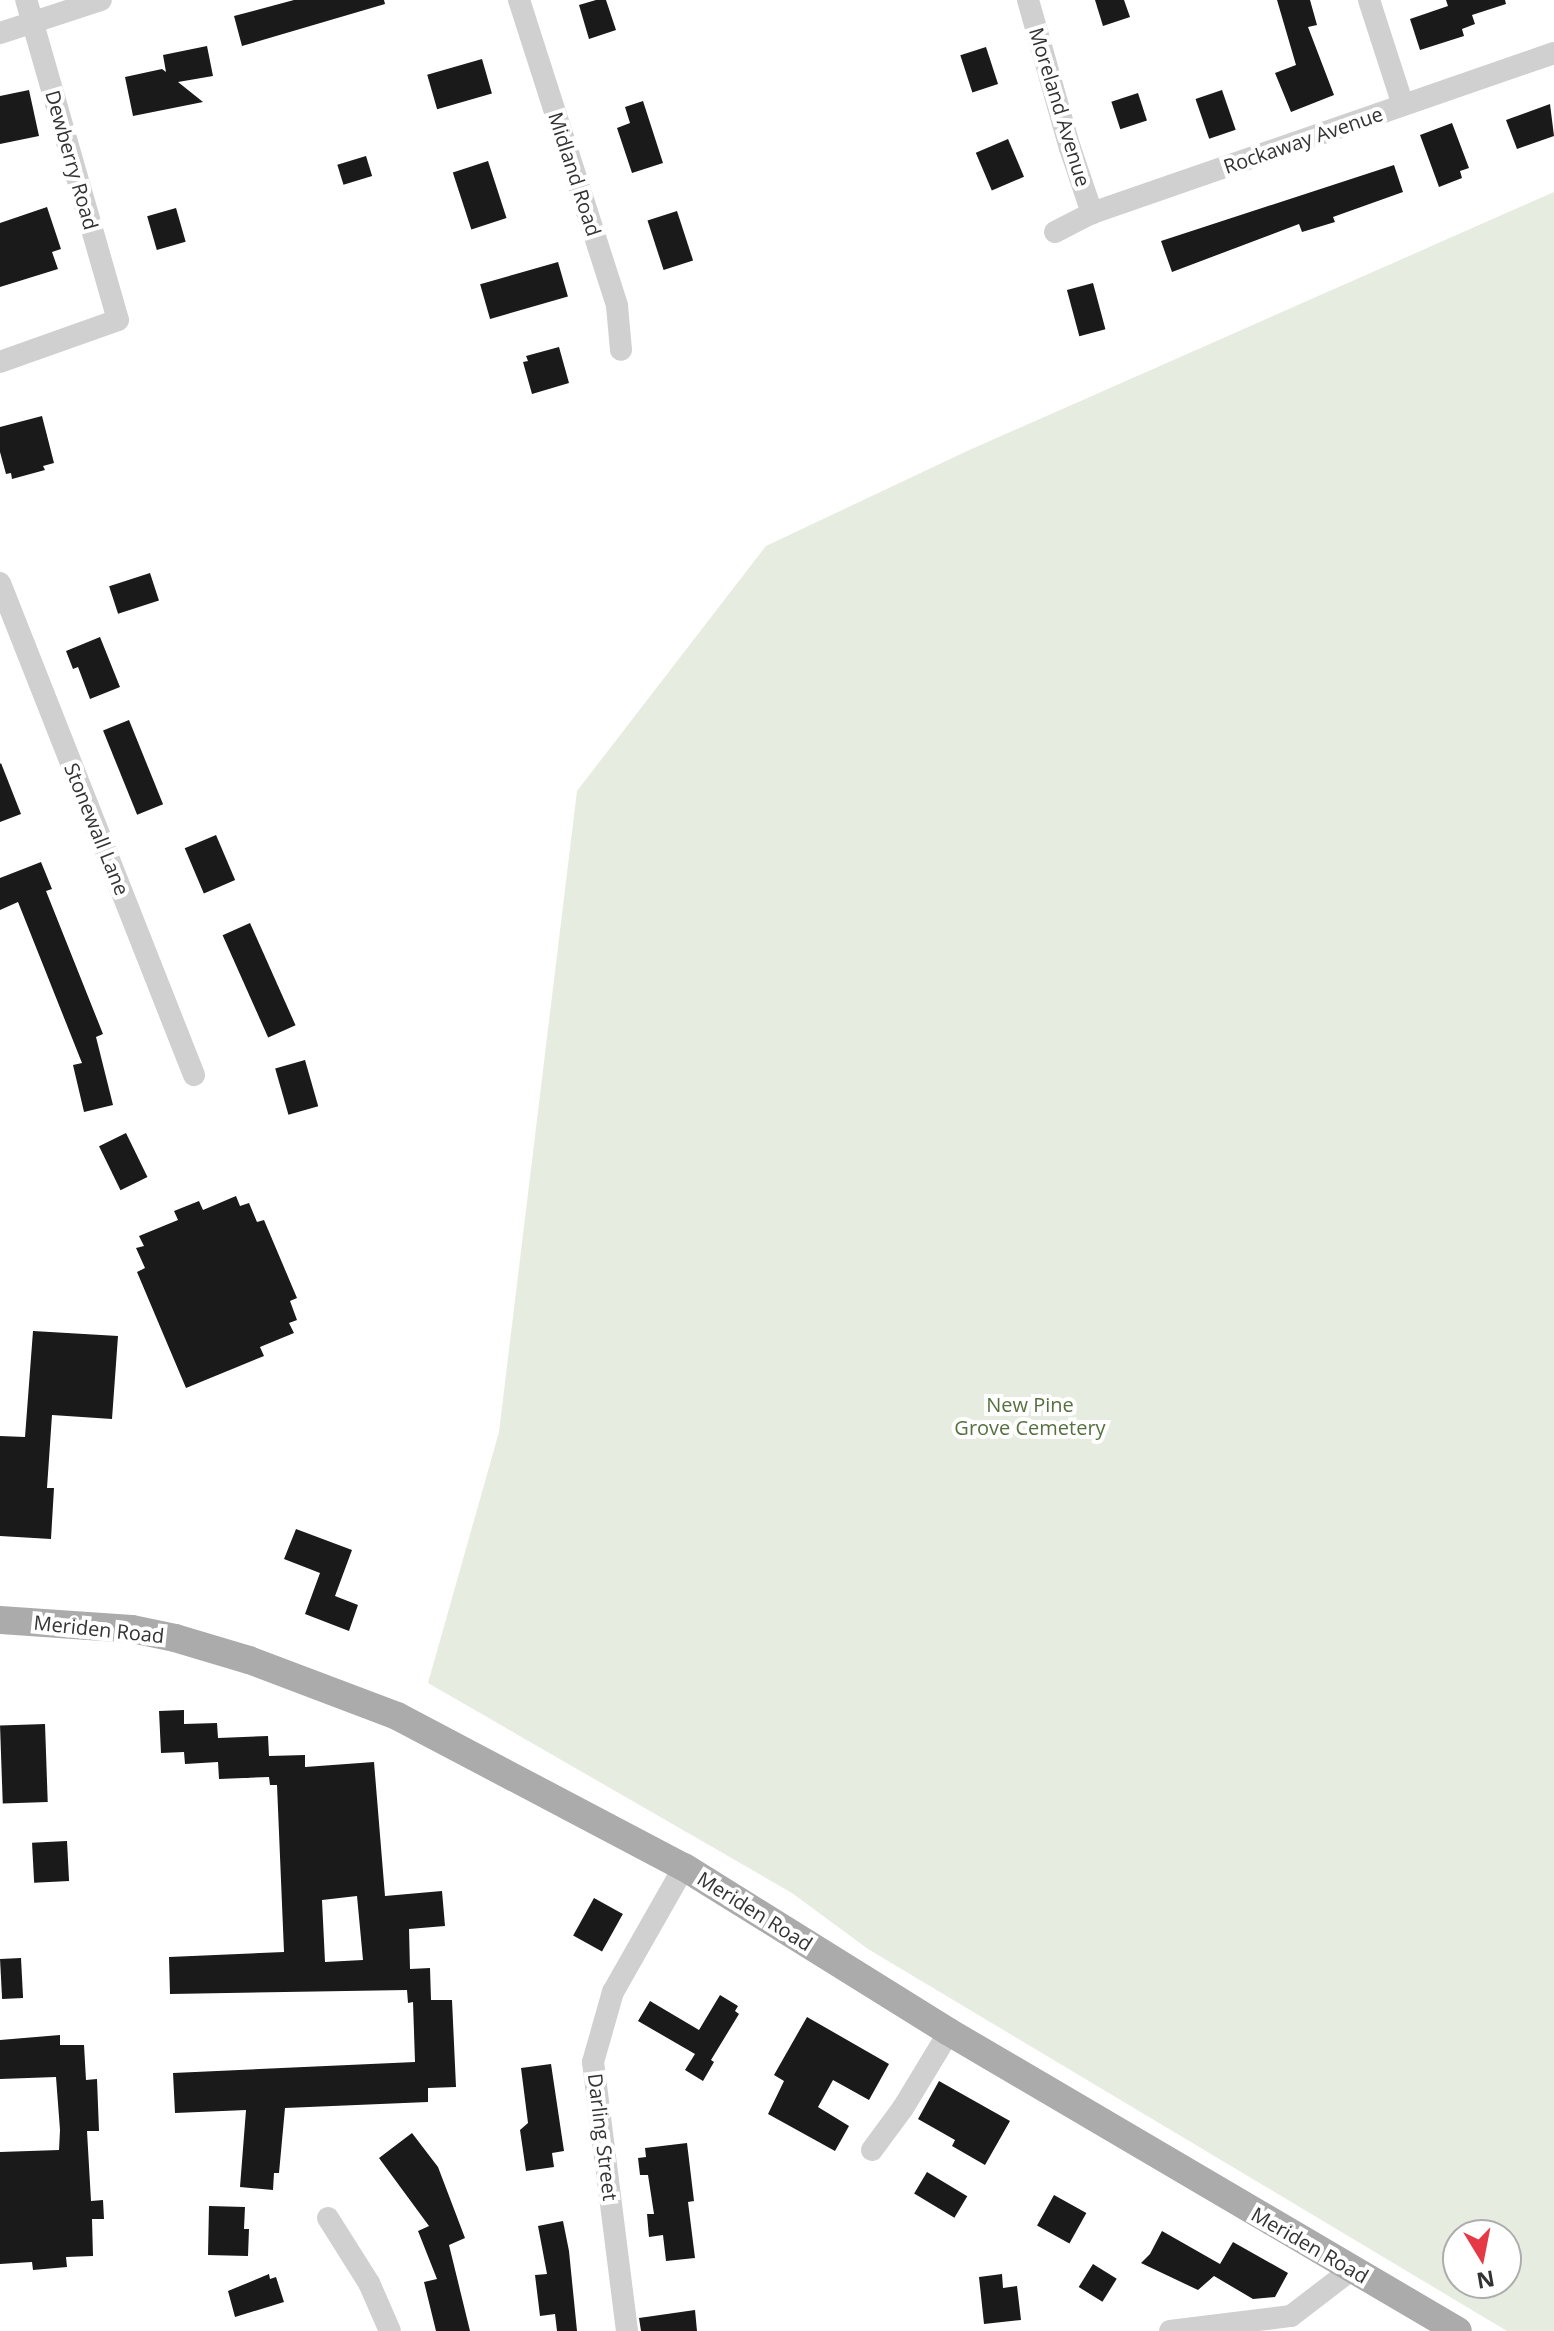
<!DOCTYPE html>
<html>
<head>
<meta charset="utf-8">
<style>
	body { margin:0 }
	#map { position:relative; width:1554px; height:2331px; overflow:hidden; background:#fff; font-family:"Open Sans",sans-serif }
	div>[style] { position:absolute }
	.green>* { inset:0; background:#e6ecdf }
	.building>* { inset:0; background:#1a1a1a; transform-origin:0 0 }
	.minor>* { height:22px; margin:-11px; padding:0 11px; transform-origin:11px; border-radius:11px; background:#d0d0d0 }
	.major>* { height:28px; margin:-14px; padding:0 14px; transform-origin:14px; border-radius:14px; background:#ababab }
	span { translate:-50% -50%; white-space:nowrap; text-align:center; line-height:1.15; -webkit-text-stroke:8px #fff; paint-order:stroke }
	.street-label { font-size:20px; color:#333 }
	.park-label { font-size:20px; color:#56703f }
	.north { position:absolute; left:1442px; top:2219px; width:80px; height:80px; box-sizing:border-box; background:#fff; border:2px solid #adadad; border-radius:50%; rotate:170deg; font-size:22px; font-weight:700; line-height:32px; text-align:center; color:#333 }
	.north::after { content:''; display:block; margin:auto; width:28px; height:36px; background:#e63946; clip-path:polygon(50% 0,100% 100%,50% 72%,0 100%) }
</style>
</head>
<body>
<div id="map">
	<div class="green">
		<i style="clip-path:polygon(evenodd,1554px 192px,1554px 2331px,1507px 2331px,868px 1949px,792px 1893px,428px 1683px,499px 1432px,577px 791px,766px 546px,965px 452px,1554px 192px,1458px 2235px,1506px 2235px,1506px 2283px,1458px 2283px,1458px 2235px)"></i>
	</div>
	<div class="building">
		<i style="clip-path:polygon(294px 0,384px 0,385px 4px,242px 46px,234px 16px)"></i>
		<i style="clip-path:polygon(596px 0,606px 0,616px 30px,589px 39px,579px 5px)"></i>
		<i style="clip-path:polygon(1095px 0,1124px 0,1130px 17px,1103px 26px)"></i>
		<i style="clip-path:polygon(1277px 0,1310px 0,1317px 25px,1308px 27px,1334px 95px,1291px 112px,1275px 73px,1296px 65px)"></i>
		<i style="clip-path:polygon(1446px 0,1505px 0,1506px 4px,1472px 15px,1475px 24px,1462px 29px,1464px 36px,1420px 50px,1410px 19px,1448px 6px)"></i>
		<i style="clip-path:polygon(207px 46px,213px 76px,178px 82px,203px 102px,133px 116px,125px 77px,162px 69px,166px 72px,163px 55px)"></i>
		<i style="left:986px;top:47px;width:39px;height:27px;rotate:72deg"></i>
		<i style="left:482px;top:59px;width:36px;height:57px;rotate:74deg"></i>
		<i style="clip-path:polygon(29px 90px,39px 136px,0 144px,0 96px)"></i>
		<i style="left:1222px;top:90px;width:42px;height:28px;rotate:71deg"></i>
		<i style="left:1138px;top:93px;width:29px;height:28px;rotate:72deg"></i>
		<i style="clip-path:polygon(643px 101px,663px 163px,632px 173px,617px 128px,630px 123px,625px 107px)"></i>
		<i style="clip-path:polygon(1550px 104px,1554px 136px,1517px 149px,1506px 120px)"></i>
		<i style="clip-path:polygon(1452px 123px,1469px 168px,1460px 171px,1462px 178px,1439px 187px,1420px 135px)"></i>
		<i style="left:1008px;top:139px;width:41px;height:35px;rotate:67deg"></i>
		<i style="left:366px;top:156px;width:21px;height:30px;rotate:73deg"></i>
		<i style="left:488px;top:161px;width:60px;height:37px;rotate:72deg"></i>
		<i style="clip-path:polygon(1394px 165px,1403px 192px,1333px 217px,1335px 222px,1302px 232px,1299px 224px,1172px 272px,1161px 241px)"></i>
		<i style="clip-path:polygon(47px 207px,61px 249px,52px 252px,58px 269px,0 287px,0 223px)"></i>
		<i style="left:176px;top:208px;width:35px;height:30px;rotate:74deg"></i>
		<i style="left:677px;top:211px;width:52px;height:31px;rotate:72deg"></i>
		<i style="left:558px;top:262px;width:36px;height:81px;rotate:74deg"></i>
		<i style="left:1093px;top:283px;width:48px;height:27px;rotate:75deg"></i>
		<i style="clip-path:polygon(559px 347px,569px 383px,532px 394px,523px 362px,528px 361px,526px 356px)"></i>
		<i style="clip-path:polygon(42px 416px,54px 463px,43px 466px,45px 470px,12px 479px,11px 473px,6px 474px,0 452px,0 427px)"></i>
		<i style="left:150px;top:573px;width:29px;height:43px;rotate:72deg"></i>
		<i style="clip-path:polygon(100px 637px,120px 687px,90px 699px,78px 667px,73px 669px,66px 651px)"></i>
		<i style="left:129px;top:720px;width:91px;height:28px;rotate:68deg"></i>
		<i style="clip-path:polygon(1px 763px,21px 814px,0 822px,0 764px)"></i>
		<i style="left:216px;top:835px;width:49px;height:34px;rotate:67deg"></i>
		<i style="clip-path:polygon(41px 862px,52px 889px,46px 891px,103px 1034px,96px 1037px,113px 1105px,84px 1112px,73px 1065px,82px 1063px,18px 902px,0 910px,0 878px)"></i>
		<i style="left:250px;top:923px;width:112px;height:30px;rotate:66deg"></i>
		<i style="left:305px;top:1060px;width:48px;height:31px;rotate:74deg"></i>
		<i style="left:126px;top:1133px;width:49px;height:30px;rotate:64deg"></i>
		<i style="clip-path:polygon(236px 1196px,240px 1206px,249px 1203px,257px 1222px,264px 1220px,297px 1298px,290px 1301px,297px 1320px,289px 1323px,294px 1333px,260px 1347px,264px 1356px,186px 1388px,137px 1272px,145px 1268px,136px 1248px,144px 1246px,139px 1236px,178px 1220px,174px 1211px,199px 1201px,203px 1210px)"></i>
		<i style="clip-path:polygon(33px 1331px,118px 1336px,112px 1419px,52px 1415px,47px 1488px,54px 1488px,51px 1539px,0 1536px,0 1436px,25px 1437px)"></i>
		<i style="clip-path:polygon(296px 1529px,352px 1550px,335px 1596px,358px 1605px,349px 1631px,305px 1614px,320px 1573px,284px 1559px)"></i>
		<i style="clip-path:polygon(evenodd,184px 1710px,184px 1724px,217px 1723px,218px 1738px,268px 1736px,269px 1756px,305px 1755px,305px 1767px,374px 1762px,385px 1896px,442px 1891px,445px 1926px,409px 1929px,410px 1969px,430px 1968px,431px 2000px,452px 2000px,456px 2087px,428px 2088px,428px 2102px,285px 2108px,279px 2173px,274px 2173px,273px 2190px,240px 2187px,246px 2110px,175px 2113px,173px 2073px,415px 2062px,413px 2002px,408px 2003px,407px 1990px,170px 1994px,169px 1957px,284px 1952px,277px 1785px,270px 1785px,269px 1777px,219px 1779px,218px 1762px,185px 1764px,184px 1752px,161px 1753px,159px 1711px,184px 1710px,357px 1896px,363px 1960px,325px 1962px,322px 1900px,357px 1896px)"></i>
		<i style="left:45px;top:1724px;width:78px;height:45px;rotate:88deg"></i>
		<i style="left:67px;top:1841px;width:40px;height:35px;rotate:87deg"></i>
		<i style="left:594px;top:1898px;width:33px;height:43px;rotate:29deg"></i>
		<i style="left:21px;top:1958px;width:40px;height:21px;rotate:87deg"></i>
		<i style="clip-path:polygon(720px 1995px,738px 2006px,735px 2011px,739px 2014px,711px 2060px,714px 2062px,703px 2081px,685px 2070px,695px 2054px,638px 2021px,650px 2001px,699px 2030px)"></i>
		<i style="clip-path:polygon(807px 2017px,889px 2064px,869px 2100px,833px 2080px,818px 2107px,849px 2126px,835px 2151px,768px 2114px,784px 2081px,774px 2075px)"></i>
		<i style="clip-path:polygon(60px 2035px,60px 2045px,84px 2045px,86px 2080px,97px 2079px,99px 2131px,87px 2131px,91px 2201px,103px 2200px,104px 2219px,92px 2219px,93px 2256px,66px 2257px,67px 2267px,33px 2270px,32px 2262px,0 2264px,0 2152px,59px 2150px,60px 2130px,56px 2077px,0 2079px,0 2040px)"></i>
		<i style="clip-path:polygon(551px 2064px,564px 2151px,552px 2153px,554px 2167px,526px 2171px,520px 2130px,528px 2123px,521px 2068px)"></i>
		<i style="clip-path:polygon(939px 2081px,1010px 2121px,985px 2165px,952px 2146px,955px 2140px,918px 2119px)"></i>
		<i style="clip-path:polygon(412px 2133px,438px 2167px,465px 2238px,449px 2245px,470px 2331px,436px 2331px,424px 2282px,437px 2279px,418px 2231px,429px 2226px,379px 2158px)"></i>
		<i style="clip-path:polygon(687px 2143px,694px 2201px,688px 2202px,695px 2258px,666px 2261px,663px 2235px,649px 2237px,647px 2214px,654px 2214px,648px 2175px,640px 2175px,638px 2158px,646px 2157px,645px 2148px)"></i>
		<i style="left:927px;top:2172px;width:47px;height:25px;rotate:31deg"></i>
		<i style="left:1054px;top:2195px;width:37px;height:35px;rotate:29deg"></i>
		<i style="clip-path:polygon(209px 2206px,245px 2207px,244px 2229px,249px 2229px,248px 2256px,208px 2255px)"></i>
		<i style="clip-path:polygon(563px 2221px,569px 2251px,577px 2331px,557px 2331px,555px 2314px,540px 2316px,535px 2275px,547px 2274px,538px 2226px)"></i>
		<i style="clip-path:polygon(1162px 2231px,1220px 2264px,1233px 2242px,1288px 2273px,1275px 2297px,1253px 2299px,1214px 2276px,1198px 2290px,1141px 2263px,1150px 2254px)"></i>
		<i style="left:1093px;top:2264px;width:28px;height:27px;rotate:32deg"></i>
		<i style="clip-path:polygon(269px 2274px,270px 2279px,276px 2277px,284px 2302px,235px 2317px,228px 2291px)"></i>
		<i style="clip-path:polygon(1002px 2274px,1003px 2288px,1017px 2286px,1021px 2320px,984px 2324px,979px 2277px)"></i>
		<i style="clip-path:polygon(695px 2310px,697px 2331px,641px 2331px,639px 2318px)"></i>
	</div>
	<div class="minor">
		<i style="left:519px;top:0;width:321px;rotate:72.2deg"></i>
		<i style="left:617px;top:306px;width:44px;rotate:84.8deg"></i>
		<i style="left:1028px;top:0;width:154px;rotate:74.2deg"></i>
		<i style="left:1070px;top:148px;width:69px;rotate:71.3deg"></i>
		<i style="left:1369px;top:0;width:110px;rotate:72.1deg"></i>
		<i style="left:0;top:33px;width:106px;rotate:-18.1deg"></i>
		<i style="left:1055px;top:232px;width:42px;rotate:-27.2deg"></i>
		<i style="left:1092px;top:213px;width:489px;rotate:-19.1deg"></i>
		<i style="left:0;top:362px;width:125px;rotate:-19.6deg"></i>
		<i style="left:118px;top:320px;width:333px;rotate:-106deg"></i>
		<i style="left:0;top:583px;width:529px;rotate:68.48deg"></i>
		<i style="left:872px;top:2150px;width:52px;rotate:-53.6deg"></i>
		<i style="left:903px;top:2108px;width:89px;rotate:-58.8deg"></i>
		<i style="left:328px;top:2218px;width:77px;rotate:57.8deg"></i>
		<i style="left:369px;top:2283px;width:52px;rotate:66.4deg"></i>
		<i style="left:627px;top:2331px;width:271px;rotate:-97.2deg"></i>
		<i style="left:593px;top:2062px;width:73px;rotate:-74.1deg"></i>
		<i style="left:613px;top:1992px;width:144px;rotate:-60.4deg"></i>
		<i style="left:1170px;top:2331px;width:122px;rotate:-7.1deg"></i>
		<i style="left:1291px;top:2316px;width:76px;rotate:-37.5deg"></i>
	</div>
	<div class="major">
		<i style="left:0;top:1620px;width:132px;rotate:3.9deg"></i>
		<i style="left:132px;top:1629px;width:44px;rotate:11.8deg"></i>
		<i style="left:175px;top:1638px;width:77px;rotate:16.6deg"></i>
		<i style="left:249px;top:1660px;width:158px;rotate:20.7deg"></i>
		<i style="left:397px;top:1716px;width:324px;rotate:27.8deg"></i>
		<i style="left:684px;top:1867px;width:312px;rotate:31.9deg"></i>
		<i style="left:949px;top:2032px;width:590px;rotate:30.43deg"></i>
	</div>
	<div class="street-label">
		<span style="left:1060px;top:107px;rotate:73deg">Moreland Avenue</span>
		<span style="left:1303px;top:140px;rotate:-19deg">Rockaway Avenue</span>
		<span style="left:72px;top:160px;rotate:74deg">Dewberry Road</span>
		<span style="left:575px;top:174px;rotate:72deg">Midland Road</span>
		<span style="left:97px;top:829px;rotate:68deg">Stonewall Lane</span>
		<span style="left:99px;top:1629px;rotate:6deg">Meriden Road</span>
		<span style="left:755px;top:1911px;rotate:32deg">Meriden Road</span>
		<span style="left:603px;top:2137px;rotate:83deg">Darling Street</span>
		<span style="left:1310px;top:2245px;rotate:30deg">Meriden Road</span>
	</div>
	<div class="park-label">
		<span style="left:1030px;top:1416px">New Pine<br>Grove Cemetery</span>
	</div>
	<div class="north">N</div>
</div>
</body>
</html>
